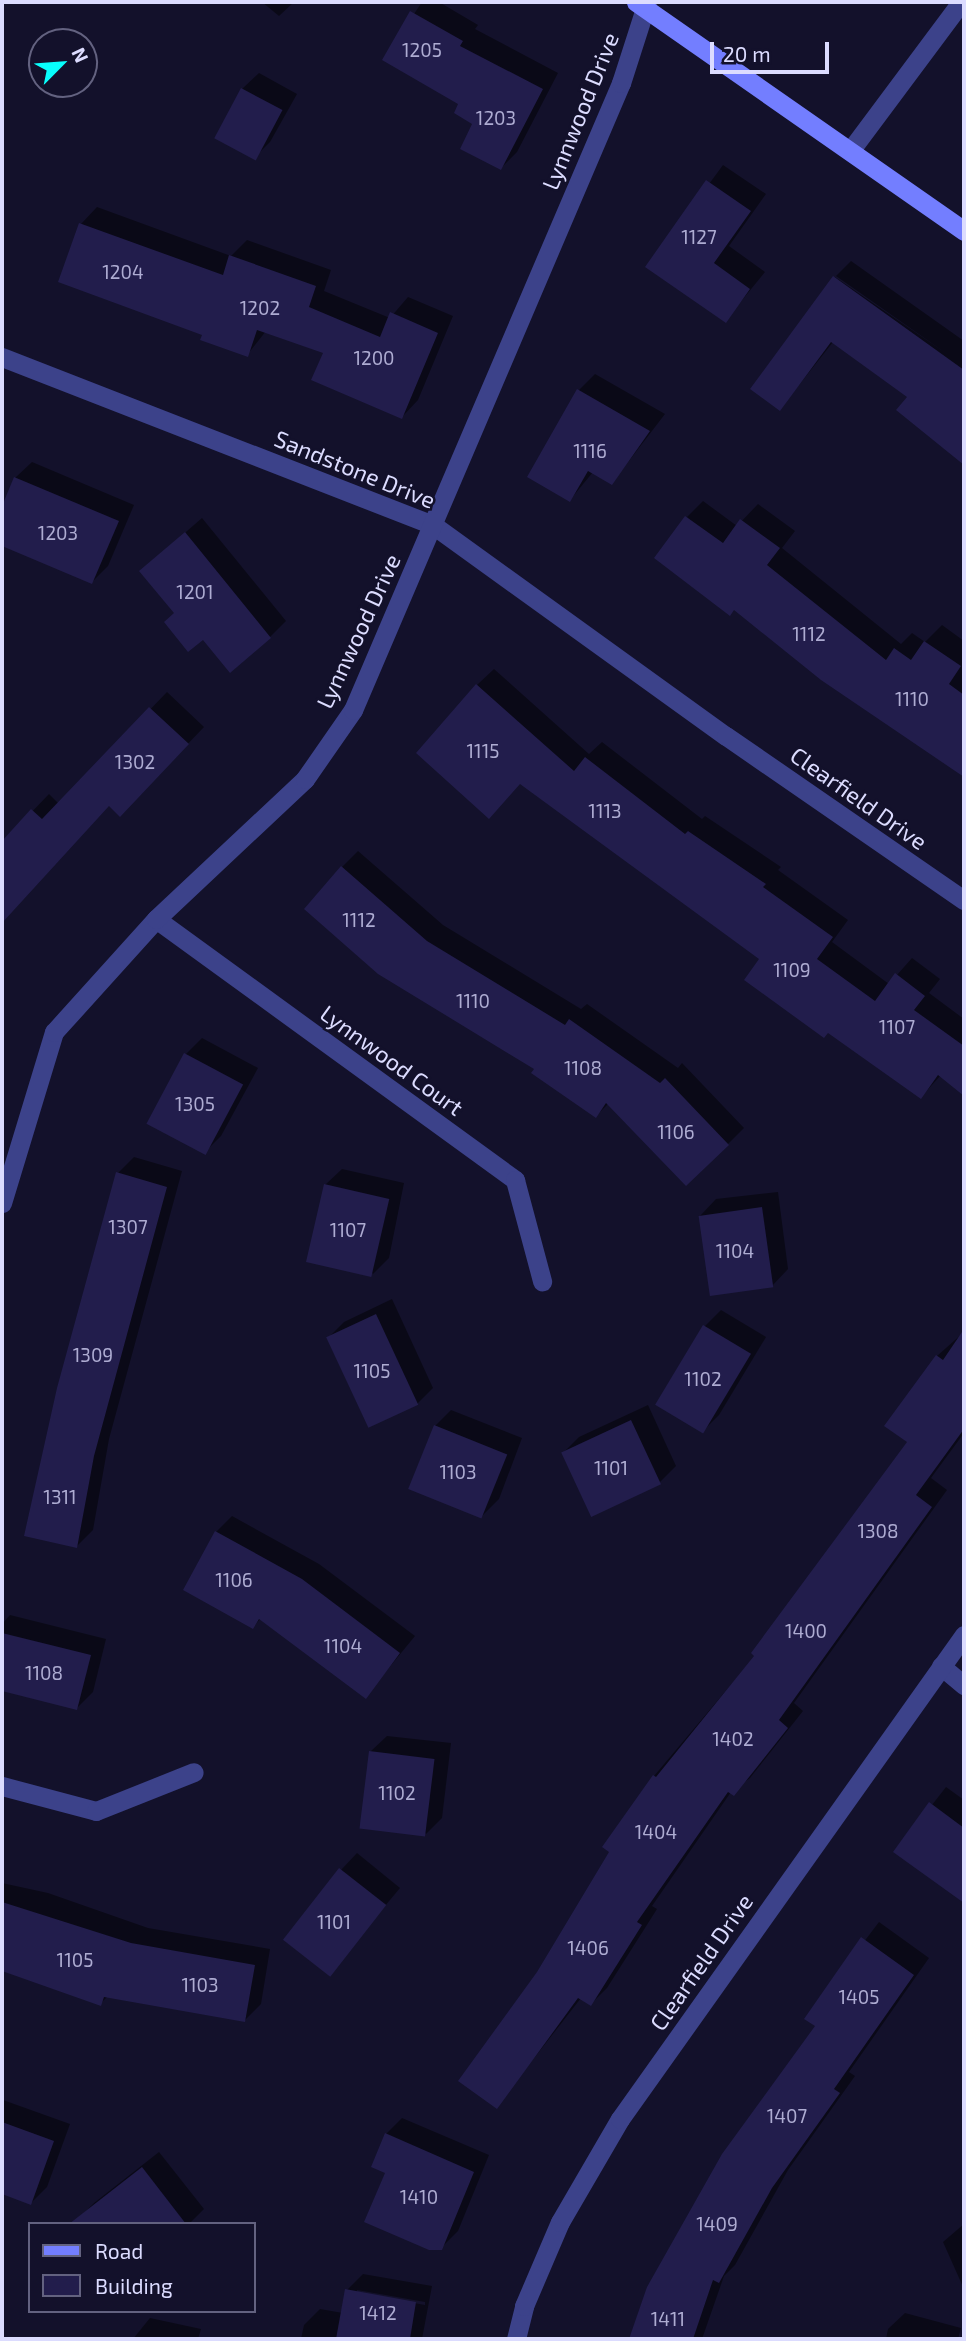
<!DOCTYPE html>
<html>
<head>
<meta charset="utf-8">
<style>
	body { margin:0 }
	#map { position:relative; width:966px; height:2341px; overflow:hidden; background:#13112b; font-family:"Exo 2",sans-serif }
	div>[style] { position:absolute }
	.shadow>* { inset:0; background:#0007 }
	.building>* { inset:0; background:#221d4c; transform-origin:0 0 }
	.service>* { height:19px; margin:-9.5px; padding:0 9.5px; transform-origin:9.5px; border-radius:9.5px; background:#3c428a }
	.minor>* { height:19px; margin:-9.5px; padding:0 9.5px; transform-origin:9.5px; border-radius:9.5px; background:#3c428a }
	.secondary>* { height:19px; margin:-9.5px; padding:0 9.5px; transform-origin:9.5px; border-radius:9.5px; background:#737eff }
	span { translate:-50% -50%; white-space:nowrap; text-align:center; line-height:1.15; -webkit-text-stroke:5px #13112b; paint-order:stroke }
	.number-label { font-size:19px; color:#aeacd2 }
	.number-label span { -webkit-text-stroke-width:0 }
	.street-label { font-size:23px; color:#dcdcff }
	.frame { position:absolute; inset:0; border:4px solid #dcdcff; pointer-events:none }
	.legend { position:absolute; left:28px; top:2222px; width:228px; height:91px; box-sizing:border-box; background:#13112b; border:2px solid #636280; margin:0; padding:9px 12px; list-style:none; font-size:21px; color:#dcdcff }
	.legend li { display:flex; align-items:center; gap:14px; height:35px }
	.legend b { width:35px; border:2px solid #636280 }
	.north { position:absolute; left:28px; top:28px; width:70px; height:70px; box-sizing:border-box; background:#13112b; border:2px solid #636280; border-radius:50%; rotate:65deg; font-size:19px; font-weight:700; line-height:28px; text-align:center; color:#dcdcff }
	.north::after { content:''; display:block; margin:auto; width:24px; height:32px; background:#08fefc; clip-path:polygon(50% 0,100% 100%,50% 72%,0 100%) }
	.scale { position:absolute; left:710px; top:42px; width:119px; height:32px; box-sizing:border-box; border:4px solid #dcdcff; border-top:0; padding-left:9px; font-size:21px; line-height:24px; white-space:nowrap; color:#dcdcff; -webkit-text-stroke:5px #13112b; paint-order:stroke }
</style>
</head>
<body>
<div id="map">
	<div class="shadow">
		<i style="clip-path:polygon(262px 2px,294px 2px,279px 16px)"></i>
		<i style="clip-path:polygon(422px 2px,439px 2px,478px 25px,475px 29px,558px 73px,517px 152px,501px 168px,461px 104px,384px 59px)"></i>
		<i style="clip-path:polygon(259px 73px,297px 94px,270px 142px,254px 158px,242px 89px)"></i>
		<i style="clip-path:polygon(723px 165px,766px 194px,729px 246px,765px 272px,725px 321px,648px 267px)"></i>
		<i style="clip-path:polygon(97px 207px,231px 256px,247px 240px,331px 270px,324px 291px,390px 318px,408px 297px,453px 316px,418px 400px,402px 417px,325px 352px,266px 331px,247px 355px,204px 334px,60px 281px,81px 224px)"></i>
		<i style="clip-path:polygon(851px 261px,964px 341px,964px 441px,952px 453px,909px 397px,833px 342px,780px 409px,835px 277px,950px 356px,836px 276px)"></i>
		<i style="clip-path:polygon(595px 374px,665px 414px,612px 483px,593px 472px,570px 500px,529px 477px,579px 390px)"></i>
		<i style="clip-path:polygon(32px 462px,134px 505px,108px 566px,92px 582px,2px 544px,2px 511px,15px 478px)"></i>
		<i style="clip-path:polygon(703px 501px,737px 526px,758px 504px,795px 531px,782px 548px,901px 644px,912px 633px,925px 642px,942px 625px,964px 641px,964px 776px,822px 679px,687px 517px)"></i>
		<i style="clip-path:polygon(202px 518px,286px 621px,270px 637px,203px 637px,141px 571px)"></i>
		<i style="clip-path:polygon(494px 669px,589px 754px,602px 742px,702px 819px,705px 816px,781px 867px,778px 870px,848px 920px,832px 942px,889px 984px,912px 958px,940px 979px,929px 993px,964px 1019px,964px 1093px,941px 1075px,921px 1097px,829px 1031px,762px 959px,477px 685px)"></i>
		<i style="clip-path:polygon(167px 692px,204px 727px,136px 798px,109px 804px,2px 921px,2px 843px,49px 794px,59px 804px)"></i>
		<i style="clip-path:polygon(358px 851px,443px 925px,581px 1009px,587px 1004px,678px 1068px,682px 1063px,744px 1128px,728px 1144px,609px 1103px,596px 1116px,536px 1069px,342px 867px)"></i>
		<i style="clip-path:polygon(202px 1038px,258px 1068px,221px 1136px,205px 1152px,149px 1122px,186px 1054px)"></i>
		<i style="clip-path:polygon(134px 1157px,182px 1171px,109px 1439px,93px 1530px,77px 1546px,118px 1173px)"></i>
		<i style="clip-path:polygon(342px 1169px,404px 1183px,389px 1258px,373px 1274px,325px 1185px)"></i>
		<i style="clip-path:polygon(778px 1192px,788px 1269px,772px 1286px,700px 1216px,716px 1199px)"></i>
		<i style="clip-path:polygon(392px 1299px,433px 1388px,417px 1404px,328px 1338px,344px 1322px)"></i>
		<i style="clip-path:polygon(721px 1310px,766px 1337px,719px 1415px,703px 1431px,705px 1326px)"></i>
		<i style="clip-path:polygon(964px 1332px,964px 1433px,931px 1478px,947px 1490px,794px 1703px,803px 1711px,750px 1778px,731px 1792px,652px 1906px,657px 1909px,607px 1988px,591px 2004px,581px 1998px,496px 2107px,539px 1973px,654px 1776px,756px 1655px,909px 1442px,937px 1356px)"></i>
		<i style="clip-path:polygon(648px 1405px,676px 1466px,660px 1482px,563px 1453px,579px 1437px)"></i>
		<i style="clip-path:polygon(451px 1410px,522px 1438px,499px 1499px,482px 1516px,435px 1426px)"></i>
		<i style="clip-path:polygon(232px 1516px,319px 1564px,415px 1636px,365px 1697px,261px 1618px,253px 1627px,216px 1532px)"></i>
		<i style="clip-path:polygon(10px 1615px,106px 1639px,93px 1692px,77px 1708px,2px 1689px,2px 1624px)"></i>
		<i style="clip-path:polygon(387px 1736px,451px 1743px,442px 1818px,426px 1834px,370px 1752px)"></i>
		<i style="clip-path:polygon(946px 1787px,964px 1800px,964px 1900px,896px 1851px)"></i>
		<i style="clip-path:polygon(357px 1853px,400px 1888px,328px 1974px,341px 1870px)"></i>
		<i style="clip-path:polygon(2px 1883px,48px 1893px,148px 1928px,270px 1949px,261px 2004px,245px 2020px,108px 1996px,100px 2004px,2px 1969px)"></i>
		<i style="clip-path:polygon(879px 1922px,929px 1958px,849px 2072px,855px 2076px,788px 2170px,735px 2265px,724px 2276px,702px 2339px,631px 2339px,649px 2288px,817px 2026px,806px 2018px)"></i>
		<i style="clip-path:polygon(3px 2100px,70px 2124px,47px 2187px,31px 2203px,2px 2193px)"></i>
		<i style="clip-path:polygon(402px 2118px,489px 2155px,458px 2231px,441px 2248px,387px 2172px,386px 2134px)"></i>
		<i style="clip-path:polygon(159px 2152px,204px 2209px,189px 2224px,82px 2224px,78px 2219px,94px 2203px)"></i>
		<i style="clip-path:polygon(964px 2224px,964px 2289px,943px 2242px)"></i>
		<i style="clip-path:polygon(evenodd,363px 2274px,432px 2286px,422px 2339px,301px 2339px,304px 2325px,320px 2309px,343px 2313px,347px 2290px,363px 2274px,357px 2290px,425px 2302px,425px 2305px,357px 2293px,357px 2290px)"></i>
		<i style="clip-path:polygon(905px 2313px,961px 2328px,958px 2339px,886px 2339px,888px 2329px)"></i>
		<i style="clip-path:polygon(150px 2318px,201px 2329px,198px 2339px,133px 2339px)"></i>
	</div>
	<div class="building">
		<i style="clip-path:polygon(410px 11px,463px 41px,460px 46px,543px 89px,501px 170px,460px 149px,472px 124px,454px 113px,458px 104px,382px 60px)"></i>
		<i style="left:241px;top:88px;width:47px;height:57px;rotate:28deg"></i>
		<i style="clip-path:polygon(706px 180px,751px 211px,714px 263px,750px 289px,726px 323px,645px 267px)"></i>
		<i style="clip-path:polygon(79px 223px,223px 275px,229px 255px,316px 286px,309px 307px,380px 337px,390px 312px,438px 333px,402px 419px,311px 380px,323px 353px,257px 330px,248px 357px,200px 340px,202px 335px,58px 282px)"></i>
		<i style="clip-path:polygon(833px 276px,964px 370px,964px 465px,896px 410px,907px 397px,831px 342px,780px 411px,750px 389px)"></i>
		<i style="clip-path:polygon(577px 389px,650px 431px,612px 485px,588px 471px,570px 502px,527px 477px)"></i>
		<i style="clip-path:polygon(14px 477px,119px 521px,92px 584px,2px 546px,2px 506px)"></i>
		<i style="clip-path:polygon(685px 516px,723px 543px,740px 519px,780px 548px,767px 565px,886px 660px,894px 648px,911px 660px,924px 641px,961px 666px,949px 684px,964px 695px,964px 777px,821px 680px,734px 610px,730px 616px,654px 558px)"></i>
		<i style="clip-path:polygon(185px 532px,271px 638px,230px 673px,203px 640px,188px 652px,164px 622px,174px 613px,139px 571px)"></i>
		<i style="clip-path:polygon(476px 684px,574px 771px,585px 757px,685px 834px,688px 831px,766px 884px,763px 887px,833px 937px,817px 959px,875px 1001px,895px 973px,925px 996px,914px 1010px,964px 1046px,964px 1096px,938px 1075px,921px 1099px,828px 1033px,824px 1038px,744px 980px,759px 959px,520px 784px,489px 819px,416px 753px)"></i>
		<i style="clip-path:polygon(149px 707px,189px 744px,120px 817px,109px 806px,2px 923px,2px 841px,31px 809px,42px 819px)"></i>
		<i style="clip-path:polygon(341px 866px,427px 941px,565px 1025px,569px 1019px,660px 1083px,665px 1078px,729px 1145px,686px 1186px,606px 1103px,596px 1118px,531px 1073px,534px 1069px,378px 974px,304px 909px)"></i>
		<i style="left:184px;top:1053px;width:67px;height:80px;rotate:28deg"></i>
		<i style="clip-path:polygon(116px 1172px,167px 1187px,94px 1456px,77px 1548px,24px 1536px,57px 1388px)"></i>
		<i style="left:324px;top:1184px;width:67px;height:80px;rotate:13deg"></i>
		<i style="left:762px;top:1207px;width:81px;height:64px;rotate:82deg"></i>
		<i style="left:376px;top:1314px;width:100px;height:55px;rotate:65deg"></i>
		<i style="left:703px;top:1325px;width:56px;height:93px;rotate:31deg"></i>
		<i style="clip-path:polygon(964px 1329px,964px 1429px,916px 1495px,932px 1507px,779px 1720px,788px 1728px,734px 1796px,728px 1792px,637px 1922px,642px 1925px,591px 2006px,578px 1998px,497px 2109px,458px 2081px,537px 1972px,609px 1852px,602px 1847px,653px 1775px,656px 1777px,754px 1656px,751px 1653px,907px 1442px,884px 1426px,936px 1355px,943px 1360px)"></i>
		<i style="left:631px;top:1420px;width:71px;height:77px;rotate:65deg"></i>
		<i style="left:434px;top:1425px;width:79px;height:69px;rotate:22deg"></i>
		<i style="clip-path:polygon(215px 1531px,302px 1579px,400px 1653px,366px 1699px,259px 1619px,253px 1629px,183px 1590px)"></i>
		<i style="clip-path:polygon(2px 1633px,91px 1655px,77px 1710px,2px 1691px)"></i>
		<i style="left:369px;top:1751px;width:66px;height:78px;rotate:7deg"></i>
		<i style="clip-path:polygon(929px 1802px,964px 1828px,964px 1903px,893px 1852px)"></i>
		<i style="left:339px;top:1868px;width:60px;height:91px;rotate:38deg"></i>
		<i style="clip-path:polygon(2px 1902px,131px 1943px,255px 1965px,245px 2022px,104px 1997px,101px 2006px,2px 1971px)"></i>
		<i style="clip-path:polygon(861px 1937px,914px 1975px,834px 2089px,840px 2093px,772px 2188px,719px 2283px,713px 2280px,693px 2339px,629px 2339px,647px 2287px,722px 2154px,815px 2026px,804px 2019px)"></i>
		<i style="clip-path:polygon(2px 2122px,54px 2141px,31px 2205px,2px 2194px)"></i>
		<i style="clip-path:polygon(385px 2133px,474px 2172px,442px 2250px,429px 2250px,364px 2222px,385px 2173px,371px 2167px)"></i>
		<i style="clip-path:polygon(142px 2167px,186px 2224px,69px 2224px)"></i>
		<i style="clip-path:polygon(345px 2289px,416px 2302px,410px 2339px,336px 2339px)"></i>
	</div>
	<div class="service">
		<i style="left:850px;top:151px;width:186px;rotate:-53.3deg"></i>
	</div>
	<div class="minor">
		<i style="left:2px;top:357px;width:463px;rotate:21.3deg"></i>
		<i style="left:433px;top:525px;width:361px;rotate:35.8deg"></i>
		<i style="left:726px;top:736px;width:289px;rotate:34.6deg"></i>
		<i style="left:156px;top:919px;width:444px;rotate:36deg"></i>
		<i style="left:515px;top:1180px;width:105px;rotate:75deg"></i>
		<i style="left:2px;top:1203px;width:179px;rotate:-73.1deg"></i>
		<i style="left:54px;top:1032px;width:152px;rotate:-47.9deg"></i>
		<i style="left:156px;top:919px;width:204px;rotate:-43.2deg"></i>
		<i style="left:305px;top:779px;width:84px;rotate:-55.2deg"></i>
		<i style="left:353px;top:710px;width:682px;rotate:-66.86deg"></i>
		<i style="left:621px;top:83px;width:85px;rotate:-72.2deg"></i>
		<i style="left:941px;top:1666px;width:30px;rotate:40deg"></i>
		<i style="left:2px;top:1786px;width:97px;rotate:14.9deg"></i>
		<i style="left:96px;top:1811px;width:105px;rotate:-21.7deg"></i>
		<i style="left:516px;top:2339px;width:34px;rotate:-76deg"></i>
		<i style="left:524px;top:2306px;width:91px;rotate:-66.8deg"></i>
		<i style="left:560px;top:2222px;width:119px;rotate:-59.8deg"></i>
		<i style="left:620px;top:2119px;width:594px;rotate:-54.6deg"></i>
	</div>
	<div class="secondary">
		<i style="left:636px;top:2px;width:400px;rotate:34.9deg"></i>
	</div>
	<div class="number-label">
		<span style="left:422px;top:50px">1205</span>
		<span style="left:496px;top:118px">1203</span>
		<span style="left:699px;top:237px">1127</span>
		<span style="left:123px;top:272px">1204</span>
		<span style="left:260px;top:308px">1202</span>
		<span style="left:374px;top:358px">1200</span>
		<span style="left:590px;top:451px">1116</span>
		<span style="left:58px;top:533px">1203</span>
		<span style="left:195px;top:592px">1201</span>
		<span style="left:809px;top:634px">1112</span>
		<span style="left:912px;top:699px">1110</span>
		<span style="left:483px;top:751px">1115</span>
		<span style="left:135px;top:762px">1302</span>
		<span style="left:605px;top:811px">1113</span>
		<span style="left:359px;top:920px">1112</span>
		<span style="left:792px;top:970px">1109</span>
		<span style="left:473px;top:1001px">1110</span>
		<span style="left:897px;top:1027px">1107</span>
		<span style="left:583px;top:1068px">1108</span>
		<span style="left:195px;top:1104px">1305</span>
		<span style="left:676px;top:1132px">1106</span>
		<span style="left:128px;top:1227px">1307</span>
		<span style="left:348px;top:1230px">1107</span>
		<span style="left:735px;top:1251px">1104</span>
		<span style="left:93px;top:1355px">1309</span>
		<span style="left:372px;top:1371px">1105</span>
		<span style="left:703px;top:1379px">1102</span>
		<span style="left:611px;top:1468px">1101</span>
		<span style="left:458px;top:1472px">1103</span>
		<span style="left:60px;top:1497px">1311</span>
		<span style="left:878px;top:1531px">1308</span>
		<span style="left:234px;top:1580px">1106</span>
		<span style="left:806px;top:1631px">1400</span>
		<span style="left:343px;top:1646px">1104</span>
		<span style="left:44px;top:1673px">1108</span>
		<span style="left:733px;top:1739px">1402</span>
		<span style="left:397px;top:1793px">1102</span>
		<span style="left:656px;top:1832px">1404</span>
		<span style="left:334px;top:1922px">1101</span>
		<span style="left:588px;top:1948px">1406</span>
		<span style="left:75px;top:1960px">1105</span>
		<span style="left:200px;top:1985px">1103</span>
		<span style="left:859px;top:1997px">1405</span>
		<span style="left:787px;top:2116px">1407</span>
		<span style="left:419px;top:2197px">1410</span>
		<span style="left:717px;top:2224px">1409</span>
		<span style="left:378px;top:2313px">1412</span>
		<span style="left:668px;top:2319px">1411</span>
	</div>
	<div class="street-label">
		<span style="left:580px;top:111px;rotate:-68deg">Lynnwood Drive</span>
		<span style="left:355px;top:469px;rotate:22deg">Sandstone Drive</span>
		<span style="left:358px;top:631px;rotate:-65deg">Lynnwood Drive</span>
		<span style="left:859px;top:798px;rotate:35deg">Clearfield Drive</span>
		<span style="left:392px;top:1060px;rotate:36deg">Lynnwood Court</span>
		<span style="left:701px;top:1962px;rotate:-55deg">Clearfield Drive</span>
	</div>
	<div class="frame"></div>
	<ul class="legend">
	<li><b style="height:9px;background:#737eff"></b>Road</li>
	<li><b style="height:19px;background:#221d4c"></b>Building</li>
	</ul>
	<div class="north">N</div>
	<div class="scale">20 m</div>
</div>
</body>
</html>
